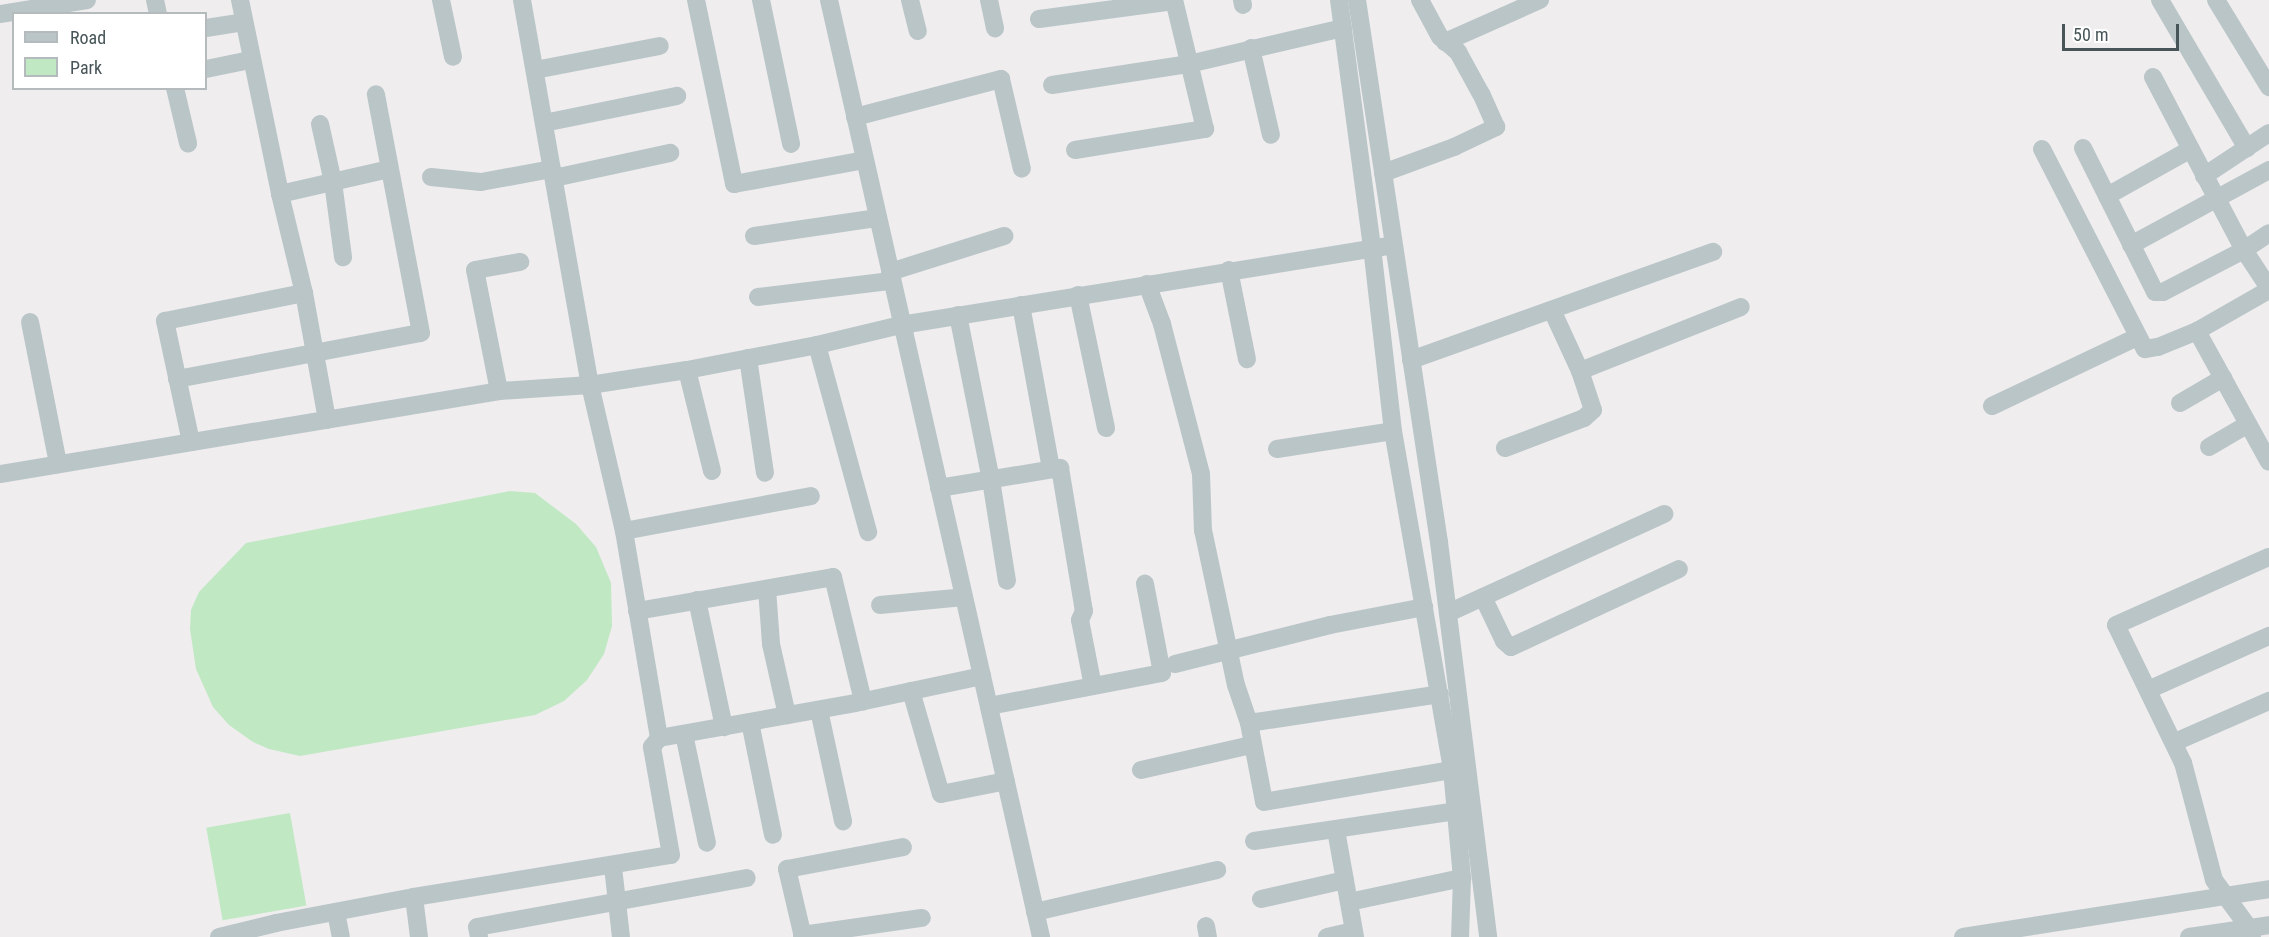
<!DOCTYPE html>
<html>
<head>
<meta charset="utf-8">
<style>
	body { margin:0 }
	#map { position:relative; width:2269px; height:937px; overflow:hidden; background:#efedee; font-family:"Roboto Condensed",sans-serif }
	div>[style] { position:absolute }
	.green>* { inset:0; background:#c0e8c3; transform-origin:0 0 }
	.minor>* { height:18px; margin:-9px; padding:0 9px; transform-origin:9px; border-radius:9px; background:#bac5c8 }
	span { translate:-50% -50%; white-space:nowrap; text-align:center; line-height:1.15; -webkit-text-stroke:4.5px #fff; paint-order:stroke }
	.legend { position:absolute; left:12px; top:12px; width:195px; height:78px; box-sizing:border-box; background:#fff; border:2px solid #b5bbbc; margin:0; padding:8px 10px; list-style:none; font-size:18px; color:#475558 }
	.legend li { display:flex; align-items:center; gap:12px; height:30px }
	.legend b { width:30px; border:2px solid #b5bbbc }
	.scale { position:absolute; left:2062px; top:24px; width:117px; height:27px; box-sizing:border-box; border:3px solid #475558; border-top:0; padding-left:8px; font-size:18px; line-height:21px; white-space:nowrap; color:#475558; -webkit-text-stroke:4px #fff; paint-order:stroke }
</style>
</head>
<body>
<div id="map">
	<div class="green">
		<i style="clip-path:polygon(510px 491px,535px 493px,576px 524px,596px 547px,611px 583px,612px 626px,604px 654px,587px 680px,564px 701px,535px 715px,300px 756px,269px 749px,253px 742px,229px 725px,213px 707px,196px 669px,190px 629px,191px 610px,199px 592px,246px 543px)"></i>
		<i style="left:290px;top:813px;width:94px;height:85px;rotate:80deg"></i>
	</div>
	<div class="minor">
		<i style="left:155px;top:0;width:14px;rotate:78deg"></i>
		<i style="left:240px;top:0;width:198px;rotate:78.3deg"></i>
		<i style="left:280px;top:194px;width:102px;rotate:76.4deg"></i>
		<i style="left:304px;top:293px;width:129px;rotate:79.7deg"></i>
		<i style="left:441px;top:0;width:58px;rotate:78.1deg"></i>
		<i style="left:522px;top:0;width:391px;rotate:80deg"></i>
		<i style="left:590px;top:385px;width:150px;rotate:76.9deg"></i>
		<i style="left:624px;top:531px;width:210px;rotate:80.4deg"></i>
		<i style="left:659px;top:738px;width:199px;rotate:-10.1deg"></i>
		<i style="left:855px;top:703px;width:130px;rotate:-12deg"></i>
		<i style="left:696px;top:0;width:188px;rotate:78.3deg"></i>
		<i style="left:734px;top:184px;width:133px;rotate:-10.4deg"></i>
		<i style="left:761px;top:0;width:147px;rotate:78.2deg"></i>
		<i style="left:829px;top:0;width:961px;rotate:77.25deg"></i>
		<i style="left:910px;top:0;width:32px;rotate:76deg"></i>
		<i style="left:989px;top:0;width:29px;rotate:78deg"></i>
		<i style="left:1242px;top:0;width:5px;rotate:79deg"></i>
		<i style="left:1339px;top:0;width:249px;rotate:82.4deg"></i>
		<i style="left:1372px;top:247px;width:185px;rotate:83.5deg"></i>
		<i style="left:1393px;top:431px;width:344px;rotate:80.1deg"></i>
		<i style="left:1452px;top:770px;width:108px;rotate:84.7deg"></i>
		<i style="left:1462px;top:878px;width:59px;rotate:91.9deg"></i>
		<i style="left:1357px;top:0;width:548px;rotate:81.4deg"></i>
		<i style="left:1439px;top:542px;width:398px;rotate:82.9deg"></i>
		<i style="left:2160px;top:0;width:172px;rotate:59.6deg"></i>
		<i style="left:2216px;top:0;width:102px;rotate:58.7deg"></i>
		<i style="left:0;top:14px;width:88px;rotate:-9.1deg"></i>
		<i style="left:1039px;top:19px;width:136px;rotate:-7.6deg"></i>
		<i style="left:206px;top:28px;width:38px;rotate:-9deg"></i>
		<i style="left:1445px;top:42px;width:104px;rotate:-23.9deg"></i>
		<i style="left:1251px;top:48px;width:89px;rotate:77.1deg"></i>
		<i style="left:206px;top:69px;width:45px;rotate:-11.6deg"></i>
		<i style="left:535px;top:70px;width:127px;rotate:-10.9deg"></i>
		<i style="left:2153px;top:77px;width:195px;rotate:62.3deg"></i>
		<i style="left:2244px;top:250px;width:45px;rotate:56.7deg"></i>
		<i style="left:1052px;top:85px;width:139px;rotate:-8.7deg"></i>
		<i style="left:1189px;top:64px;width:158px;rotate:-13.2deg"></i>
		<i style="left:175px;top:88px;width:57px;rotate:76.7deg"></i>
		<i style="left:855px;top:117px;width:151px;rotate:-14.6deg"></i>
		<i style="left:1001px;top:79px;width:92px;rotate:76.9deg"></i>
		<i style="left:544px;top:123px;width:136px;rotate:-11.5deg"></i>
		<i style="left:320px;top:124px;width:59px;rotate:77.4deg"></i>
		<i style="left:333px;top:182px;width:76px;rotate:82.4deg"></i>
		<i style="left:2083px;top:148px;width:161px;rotate:63.4deg"></i>
		<i style="left:2155px;top:292px;width:8px"></i>
		<i style="left:2163px;top:292px;width:91px;rotate:-27.4deg"></i>
		<i style="left:2244px;top:250px;width:30px;rotate:-34deg"></i>
		<i style="left:2042px;top:149px;width:225px;rotate:62.8deg"></i>
		<i style="left:2145px;top:349px;width:13px;rotate:-9deg"></i>
		<i style="left:2158px;top:347px;width:42px;rotate:-22.3deg"></i>
		<i style="left:2197px;top:331px;width:83px;rotate:-29.7deg"></i>
		<i style="left:1075px;top:150px;width:132px;rotate:-9.2deg"></i>
		<i style="left:1205px;top:129px;width:133px;rotate:-103.5deg"></i>
		<i style="left:1383px;top:173px;width:76px;rotate:-20.1deg"></i>
		<i style="left:1454px;top:147px;width:47px;rotate:-25.5deg"></i>
		<i style="left:1496px;top:127px;width:36px;rotate:-114deg"></i>
		<i style="left:1481px;top:94px;width:48px;rotate:-118.7deg"></i>
		<i style="left:1458px;top:52px;width:23px;rotate:-140deg"></i>
		<i style="left:1440px;top:37px;width:42px;rotate:-118.4deg"></i>
		<i style="left:2204px;top:176px;width:78px;rotate:-33.5deg"></i>
		<i style="left:431px;top:177px;width:50px;rotate:5.7deg"></i>
		<i style="left:481px;top:182px;width:72px;rotate:-10.4deg"></i>
		<i style="left:554px;top:178px;width:119px;rotate:-12.2deg"></i>
		<i style="left:280px;top:194px;width:112px;rotate:-12.9deg"></i>
		<i style="left:2107px;top:196px;width:96px;rotate:-29.2deg"></i>
		<i style="left:754px;top:236px;width:125px;rotate:-8.3deg"></i>
		<i style="left:2131px;top:245px;width:157px;rotate:-28.5deg"></i>
		<i style="left:1229px;top:270px;width:91px;rotate:78.6deg"></i>
		<i style="left:890px;top:272px;width:120px;rotate:-17.5deg"></i>
		<i style="left:1147px;top:284px;width:43px;rotate:69.4deg"></i>
		<i style="left:1162px;top:324px;width:155px;rotate:75.4deg"></i>
		<i style="left:1201px;top:474px;width:56px;rotate:88deg"></i>
		<i style="left:1203px;top:530px;width:158px;rotate:78deg"></i>
		<i style="left:1236px;top:685px;width:40px;rotate:71.1deg"></i>
		<i style="left:1249px;top:723px;width:80px;rotate:79.2deg"></i>
		<i style="left:1264px;top:802px;width:191px;rotate:-9.7deg"></i>
		<i style="left:1078px;top:295px;width:136px;rotate:78.1deg"></i>
		<i style="left:758px;top:297px;width:134px;rotate:-6.9deg"></i>
		<i style="left:1021px;top:305px;width:167px;rotate:79.6deg"></i>
		<i style="left:958px;top:315px;width:168px;rotate:78.7deg"></i>
		<i style="left:991px;top:480px;width:102px;rotate:81deg"></i>
		<i style="left:30px;top:322px;width:145px;rotate:78.8deg"></i>
		<i style="left:2197px;top:331px;width:149px;rotate:61.2deg"></i>
		<i style="left:817px;top:345px;width:194px;rotate:74.7deg"></i>
		<i style="left:748px;top:358px;width:116px;rotate:81.6deg"></i>
		<i style="left:1411px;top:360px;width:321px;rotate:-19.7deg"></i>
		<i style="left:687px;top:370px;width:104px;rotate:76.1deg"></i>
		<i style="left:1580px;top:371px;width:173px;rotate:-21.7deg"></i>
		<i style="left:177px;top:379px;width:248px;rotate:-10.7deg"></i>
		<i style="left:421px;top:333px;width:243px;rotate:-100.7deg"></i>
		<i style="left:499px;top:391px;width:123px;rotate:-101.2deg"></i>
		<i style="left:475px;top:270px;width:46px;rotate:-10.1deg"></i>
		<i style="left:2180px;top:403px;width:50px;rotate:-30.2deg"></i>
		<i style="left:1992px;top:406px;width:161px;rotate:-25.4deg"></i>
		<i style="left:191px;top:442px;width:124px;rotate:-102.1deg"></i>
		<i style="left:165px;top:321px;width:142px;rotate:-11.4deg"></i>
		<i style="left:2209px;top:447px;width:45px;rotate:-30.5deg"></i>
		<i style="left:1505px;top:448px;width:85px;rotate:-20.8deg"></i>
		<i style="left:1584px;top:418px;width:12px;rotate:-42deg"></i>
		<i style="left:1593px;top:410px;width:41px;rotate:-108.4deg"></i>
		<i style="left:1580px;top:371px;width:67px;rotate:-114.7deg"></i>
		<i style="left:1277px;top:449px;width:117px;rotate:-8.8deg"></i>
		<i style="left:0;top:474px;width:506px;rotate:-9.44deg"></i>
		<i style="left:499px;top:391px;width:91px;rotate:-3.8deg"></i>
		<i style="left:590px;top:385px;width:98px;rotate:-8.8deg"></i>
		<i style="left:687px;top:370px;width:132px;rotate:-10.9deg"></i>
		<i style="left:817px;top:345px;width:86px;rotate:-13.4deg"></i>
		<i style="left:901px;top:325px;width:499px;rotate:-9.2deg"></i>
		<i style="left:939px;top:488px;width:123px;rotate:-9.4deg"></i>
		<i style="left:1060px;top:468px;width:145px;rotate:80.5deg"></i>
		<i style="left:1084px;top:611px;width:10px;rotate:114deg"></i>
		<i style="left:1080px;top:620px;width:67px;rotate:78.9deg"></i>
		<i style="left:624px;top:531px;width:190px;rotate:-10.6deg"></i>
		<i style="left:767px;top:589px;width:55px;rotate:85.8deg"></i>
		<i style="left:771px;top:644px;width:73px;rotate:77.3deg"></i>
		<i style="left:1483px;top:597px;width:49px;rotate:64.5deg"></i>
		<i style="left:1504px;top:641px;width:9px;rotate:41deg"></i>
		<i style="left:1511px;top:647px;width:185px;rotate:-24.9deg"></i>
		<i style="left:697px;top:600px;width:130px;rotate:78deg"></i>
		<i style="left:880px;top:605px;width:84px;rotate:-5.4deg"></i>
		<i style="left:637px;top:611px;width:199px;rotate:-9.8deg"></i>
		<i style="left:833px;top:577px;width:128px;rotate:76.4deg"></i>
		<i style="left:1448px;top:613px;width:238px;rotate:-24.6deg"></i>
		<i style="left:1175px;top:664px;width:160px;rotate:-14.1deg"></i>
		<i style="left:1330px;top:625px;width:96px;rotate:-10.8deg"></i>
		<i style="left:2148px;top:690px;width:133px;rotate:-24.1deg"></i>
		<i style="left:911px;top:691px;width:107px;rotate:73.8deg"></i>
		<i style="left:941px;top:794px;width:66px;rotate:-11.3deg"></i>
		<i style="left:989px;top:706px;width:176px;rotate:-10.8deg"></i>
		<i style="left:1162px;top:673px;width:91px;rotate:-100.8deg"></i>
		<i style="left:819px;top:710px;width:114px;rotate:77.8deg"></i>
		<i style="left:750px;top:722px;width:115px;rotate:78.5deg"></i>
		<i style="left:1249px;top:723px;width:193px;rotate:-8.6deg"></i>
		<i style="left:684px;top:734px;width:111px;rotate:78.1deg"></i>
		<i style="left:2175px;top:742px;width:103px;rotate:-23.6deg"></i>
		<i style="left:1141px;top:770px;width:113px;rotate:-12.8deg"></i>
		<i style="left:1336px;top:830px;width:109px;rotate:79.9deg"></i>
		<i style="left:1254px;top:841px;width:204px;rotate:-8.4deg"></i>
		<i style="left:613px;top:867px;width:70px;rotate:83.5deg"></i>
		<i style="left:414px;top:897px;width:40px;rotate:82.9deg"></i>
		<i style="left:1261px;top:899px;width:86px;rotate:-12.7deg"></i>
		<i style="left:1349px;top:902px;width:116px;rotate:-12deg"></i>
		<i style="left:336px;top:912px;width:25px;rotate:79deg"></i>
		<i style="left:1035px;top:912px;width:187px;rotate:-13deg"></i>
		<i style="left:1206px;top:926px;width:11px;rotate:80deg"></i>
		<i style="left:802px;top:935px;width:121px;rotate:-8.1deg"></i>
		<i style="left:219px;top:937px;width:59px;rotate:-13.8deg"></i>
		<i style="left:276px;top:923px;width:140px;rotate:-10.7deg"></i>
		<i style="left:414px;top:897px;width:260px;rotate:-9.3deg"></i>
		<i style="left:671px;top:855px;width:110px;rotate:-100deg"></i>
		<i style="left:652px;top:747px;width:11px;rotate:-52deg"></i>
		<i style="left:479px;top:937px;width:10px;rotate:-101deg"></i>
		<i style="left:477px;top:927px;width:274px;rotate:-10.3deg"></i>
		<i style="left:803px;top:937px;width:70px;rotate:-103.2deg"></i>
		<i style="left:787px;top:869px;width:118px;rotate:-10.7deg"></i>
		<i style="left:1327px;top:937px;width:27px;rotate:-13deg"></i>
		<i style="left:1963px;top:937px;width:310px;rotate:-8.9deg"></i>
		<i style="left:2189px;top:937px;width:81px;rotate:-8.5deg"></i>
		<i style="left:2252px;top:937px;width:9px;rotate:-108deg"></i>
		<i style="left:2249px;top:928px;width:59px;rotate:-126.1deg"></i>
		<i style="left:2214px;top:880px;width:121px;rotate:-104.8deg"></i>
		<i style="left:2183px;top:763px;width:153px;rotate:-115.9deg"></i>
		<i style="left:2116px;top:625px;width:167px;rotate:-24deg"></i>
	</div>
	<ul class="legend">
	<li><b style="height:8px;background:#bac5c8"></b>Road</li>
	<li><b style="height:16px;background:#c0e8c3"></b>Park</li>
	</ul>
	<div class="scale">50 m</div>
</div>
</body>
</html>
